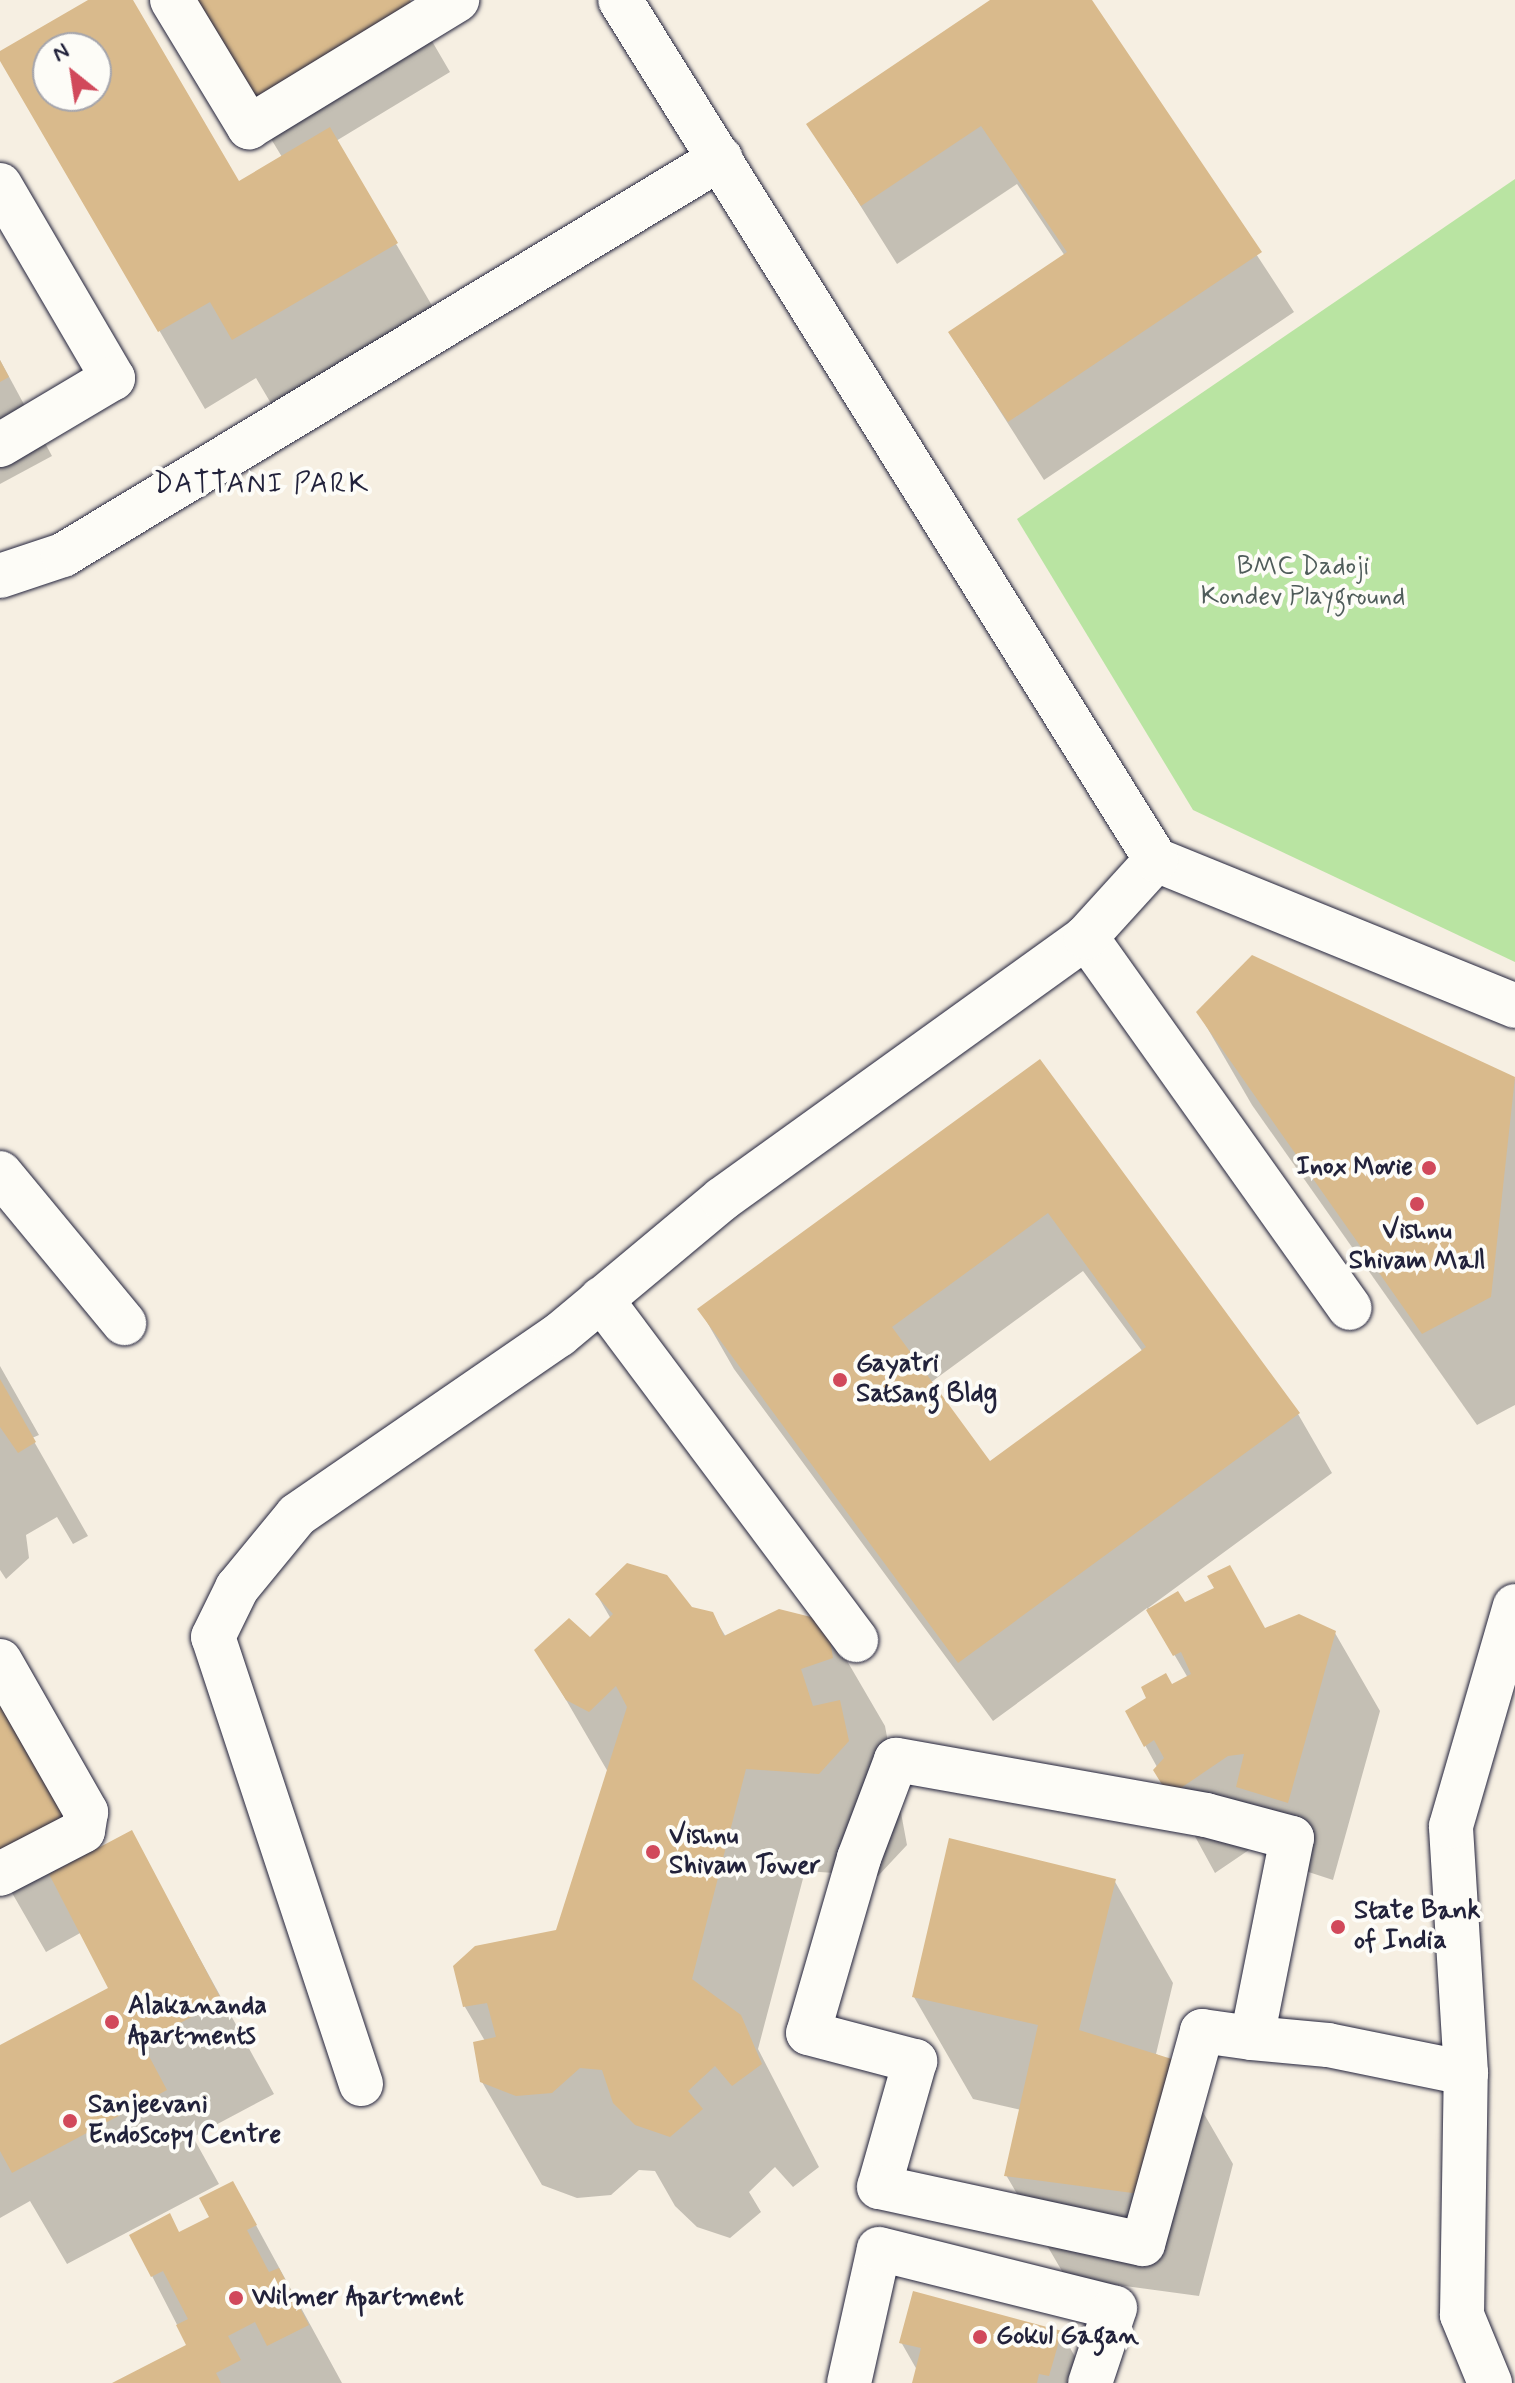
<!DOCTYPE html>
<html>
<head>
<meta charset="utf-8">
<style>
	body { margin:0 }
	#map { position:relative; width:1515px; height:2383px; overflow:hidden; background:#f6efe2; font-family:Mynerve,sans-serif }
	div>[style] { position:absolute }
	.green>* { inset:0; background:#b9e4a2 }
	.shadow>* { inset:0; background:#0003 }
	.building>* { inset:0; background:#d9ba8c }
	.roads { filter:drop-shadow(0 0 2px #22223b) drop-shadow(0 0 2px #22223b) }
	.minor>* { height:44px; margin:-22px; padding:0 22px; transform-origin:22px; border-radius:22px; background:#fdfcf7 }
	.dots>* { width:22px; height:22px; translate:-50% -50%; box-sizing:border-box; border:4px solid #fdfcf7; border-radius:50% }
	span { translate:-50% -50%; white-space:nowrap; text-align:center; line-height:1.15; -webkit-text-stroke:8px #fdfcf7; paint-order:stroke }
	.park-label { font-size:26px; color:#4f5c5a }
	.poi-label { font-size:26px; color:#22223b; font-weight:700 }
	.right { translate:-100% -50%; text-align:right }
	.left { translate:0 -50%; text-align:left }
	.neighbourhood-label { font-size:28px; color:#22223b; letter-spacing:2px }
	.north { position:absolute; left:32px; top:32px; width:80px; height:80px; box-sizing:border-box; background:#fdfcf7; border:2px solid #a5a5ac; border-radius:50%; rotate:330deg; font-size:22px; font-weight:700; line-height:32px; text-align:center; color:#22223b }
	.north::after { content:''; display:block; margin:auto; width:28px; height:36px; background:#d1495b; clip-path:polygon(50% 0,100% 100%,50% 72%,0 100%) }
</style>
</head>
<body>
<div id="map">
	<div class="green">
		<i style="clip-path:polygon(1515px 179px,1515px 962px,1193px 810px,1017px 519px)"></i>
	</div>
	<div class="shadow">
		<i style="clip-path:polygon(evenodd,92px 0,131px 0,238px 183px,282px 157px,187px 0,408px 0,450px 72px,336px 141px,441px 321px,279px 417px,256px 378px,205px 409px,0 57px,92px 0,48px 48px,96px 48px,96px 96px,48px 96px,48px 48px)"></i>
		<i style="clip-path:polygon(993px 0,1090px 0,1294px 312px,1044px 480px,950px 333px,1065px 256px,1017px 184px,897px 264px,809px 124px)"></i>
		<i style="clip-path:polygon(0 360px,52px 456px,0 484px)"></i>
		<i style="clip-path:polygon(1253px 957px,1515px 1079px,1515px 1405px,1477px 1425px,1252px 1105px,1198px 1012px)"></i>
		<i style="clip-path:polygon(evenodd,1039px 1062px,1298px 1414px,1332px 1473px,1148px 1608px,1184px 1605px,1265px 1629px,1335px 1633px,1380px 1711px,1333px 1880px,1284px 1864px,1268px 1837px,1215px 1873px,1127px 1712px,1188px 1678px,1147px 1608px,993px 1721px,734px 1369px,700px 1310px,1039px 1062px,1083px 1271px,1143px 1352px,990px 1464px,930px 1383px,1083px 1271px)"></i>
		<i style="clip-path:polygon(0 1366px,39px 1435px,32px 1438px,88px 1536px,73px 1544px,57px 1517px,26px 1535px,29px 1558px,6px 1579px,0 1570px)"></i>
		<i style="clip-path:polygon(597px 1595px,712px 1614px,726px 1637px,825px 1623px,885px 1726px,907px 1845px,878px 1876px,805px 1871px,758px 2049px,819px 2167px,793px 2187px,775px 2167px,749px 2192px,761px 2212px,730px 2238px,697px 2227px,675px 2206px,655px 2171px,639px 2170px,611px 2195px,577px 2198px,542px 2185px,482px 2082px,485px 2041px,465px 2007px,455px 1967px,557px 1931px,608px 1772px,537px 1650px,590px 1639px,611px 1619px)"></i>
		<i style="clip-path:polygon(39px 1758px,93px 1853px,131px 1833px,274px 2094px,193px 2137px,219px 2184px,67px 2264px,30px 2201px,0 2218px,0 2047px,111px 1988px,82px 1932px,46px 1952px,0 1872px)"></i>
		<i style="clip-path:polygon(1114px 1880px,1173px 1983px,1156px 2054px,1174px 2062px,1233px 2164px,1199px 2296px,1066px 2278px,1006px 2175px,1021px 2110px,973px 2099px,914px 1997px)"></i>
		<i style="clip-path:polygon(233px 2183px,342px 2383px,116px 2383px,188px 2346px,152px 2276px,179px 2234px,212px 2218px)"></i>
		<i style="clip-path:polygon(1061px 2332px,1090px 2383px,914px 2383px,917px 2370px,901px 2342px)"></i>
	</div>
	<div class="building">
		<i style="clip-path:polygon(evenodd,88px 0,133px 0,239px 181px,330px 127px,398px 243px,232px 340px,210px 302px,158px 332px,0 61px,0 51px,88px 0,48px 48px,96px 48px,96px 96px,48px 96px,48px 48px)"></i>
		<i style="clip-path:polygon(187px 0,410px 0,417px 12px,253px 111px)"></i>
		<i style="clip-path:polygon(990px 0,1092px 0,1262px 252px,1008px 422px,948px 332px,1067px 252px,981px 126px,861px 206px,806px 124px)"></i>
		<i style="clip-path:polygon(0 360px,9px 377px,0 382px)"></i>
		<i style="clip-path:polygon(1252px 955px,1515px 1077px,1491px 1297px,1422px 1334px,1196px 1012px)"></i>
		<i style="clip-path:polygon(evenodd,1040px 1059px,1300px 1413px,958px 1663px,697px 1309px,1040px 1059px,1048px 1213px,1146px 1347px,990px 1461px,892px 1327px,1048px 1213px)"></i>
		<i style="clip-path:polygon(0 1379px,36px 1442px,18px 1453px,0 1427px)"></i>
		<i style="clip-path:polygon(627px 1563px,667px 1575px,692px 1607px,713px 1612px,724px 1636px,779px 1609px,827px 1621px,833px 1658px,801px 1669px,813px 1706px,840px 1700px,849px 1741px,819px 1774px,746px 1769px,692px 1979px,741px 2015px,762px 2064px,732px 2086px,715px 2066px,688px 2091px,703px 2109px,670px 2137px,635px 2125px,613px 2103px,602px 2070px,580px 2068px,552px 2093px,516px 2096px,480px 2082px,473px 2042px,496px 2037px,487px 2003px,463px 2007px,453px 1966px,475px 1946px,556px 1930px,627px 1707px,616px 1686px,589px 1712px,566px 1700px,534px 1650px,569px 1618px,590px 1637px,613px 1614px,595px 1594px)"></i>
		<i style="clip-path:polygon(1230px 1565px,1265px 1628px,1299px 1614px,1336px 1631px,1288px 1803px,1236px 1787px,1244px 1754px,1228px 1756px,1169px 1796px,1153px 1770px,1164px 1758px,1154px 1740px,1144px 1747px,1125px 1711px,1146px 1698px,1141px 1687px,1166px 1673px,1172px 1684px,1191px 1674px,1181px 1652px,1173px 1656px,1146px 1610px,1178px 1591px,1185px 1602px,1214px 1588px,1207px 1576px)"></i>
		<i style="clip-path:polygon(0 1687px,72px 1815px,0 1856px)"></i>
		<i style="clip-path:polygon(132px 1830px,222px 2001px,142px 2043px,167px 2090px,12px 2173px,0 2151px,0 2045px,108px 1988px,49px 1874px)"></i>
		<i style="clip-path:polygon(949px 1838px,1116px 1879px,1079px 2030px,1175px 2060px,1140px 2194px,1004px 2176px,1038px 2025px,912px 1997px)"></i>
		<i style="clip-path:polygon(233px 2181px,257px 2225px,247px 2230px,269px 2272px,279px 2268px,309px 2325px,267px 2346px,255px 2322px,228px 2336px,241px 2360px,216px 2373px,221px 2383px,112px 2383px,186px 2345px,176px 2325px,188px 2319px,163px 2271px,151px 2277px,129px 2235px,170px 2213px,179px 2232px,209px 2217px,199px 2198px)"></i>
		<i style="clip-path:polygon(913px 2291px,1062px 2331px,1049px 2376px,1039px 2374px,1037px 2383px,912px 2383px,921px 2348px,899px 2343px)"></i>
	</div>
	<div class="roads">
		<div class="minor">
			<i style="left:172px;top:0;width:149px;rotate:58.8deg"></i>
			<i style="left:249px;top:127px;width:244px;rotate:-31.4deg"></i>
			<i style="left:0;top:185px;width:224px;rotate:59.7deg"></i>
			<i style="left:113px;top:378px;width:131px;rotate:149.3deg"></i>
			<i style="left:0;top:576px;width:66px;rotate:-18.4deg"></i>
			<i style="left:63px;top:555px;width:768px;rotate:-31.1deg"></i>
			<i style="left:1156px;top:860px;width:388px;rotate:22.1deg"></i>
			<i style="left:1086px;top:937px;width:455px;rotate:54.6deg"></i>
			<i style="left:0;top:1173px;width:195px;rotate:50.4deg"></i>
			<i style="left:601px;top:1299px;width:426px;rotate:53.2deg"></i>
			<i style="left:0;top:1661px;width:174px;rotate:60.3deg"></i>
			<i style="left:86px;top:1812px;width:19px;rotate:99deg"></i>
			<i style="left:83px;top:1831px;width:93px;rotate:152.6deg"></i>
			<i style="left:1252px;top:2038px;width:204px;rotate:-78.7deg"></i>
			<i style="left:1292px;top:1838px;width:89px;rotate:-165deg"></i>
			<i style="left:1206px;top:1815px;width:315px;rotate:-169.9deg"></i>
			<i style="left:896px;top:1760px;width:105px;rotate:110.7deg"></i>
			<i style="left:859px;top:1858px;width:182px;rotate:106.2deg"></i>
			<i style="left:808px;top:2033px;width:111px;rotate:14.7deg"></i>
			<i style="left:915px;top:2061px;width:131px;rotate:105.9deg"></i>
			<i style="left:879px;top:2187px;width:270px;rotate:12.2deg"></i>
			<i style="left:1143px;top:2244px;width:221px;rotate:-74.5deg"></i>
			<i style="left:1202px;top:2031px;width:50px;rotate:8deg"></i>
			<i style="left:1252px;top:2038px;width:76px;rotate:5.3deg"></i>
			<i style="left:1328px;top:2045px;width:141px;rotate:11.5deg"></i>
			<i style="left:361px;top:2084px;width:471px;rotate:-108.3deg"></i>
			<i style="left:213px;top:1637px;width:55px;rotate:-63.9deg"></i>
			<i style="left:237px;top:1588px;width:94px;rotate:-50.6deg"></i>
			<i style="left:297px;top:1515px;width:318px;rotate:-34.5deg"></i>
			<i style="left:559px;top:1335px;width:212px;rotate:-39.8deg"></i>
			<i style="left:722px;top:1199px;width:448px;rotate:-35.7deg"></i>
			<i style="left:1086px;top:937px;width:104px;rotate:-47.7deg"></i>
			<i style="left:1156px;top:860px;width:1013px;rotate:-121.93deg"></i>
			<i style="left:849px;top:2383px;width:137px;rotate:-77.4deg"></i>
			<i style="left:879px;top:2249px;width:243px;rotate:14deg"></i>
			<i style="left:1115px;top:2308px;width:79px;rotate:108.4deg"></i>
			<i style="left:1490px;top:2383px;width:74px;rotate:-112.4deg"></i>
			<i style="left:1462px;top:2315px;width:242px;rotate:-89.1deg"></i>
			<i style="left:1466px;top:2073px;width:247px;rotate:-93.5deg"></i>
			<i style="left:1451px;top:1826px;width:229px;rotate:-73.8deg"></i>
		</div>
	</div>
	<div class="dots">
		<i style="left:1429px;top:1168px;background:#d1495b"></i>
		<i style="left:1417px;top:1204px;background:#d1495b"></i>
		<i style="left:840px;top:1380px;background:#d1495b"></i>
		<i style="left:653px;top:1852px;background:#d1495b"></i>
		<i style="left:1338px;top:1927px;background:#d1495b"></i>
		<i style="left:112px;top:2022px;background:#d1495b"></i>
		<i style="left:70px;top:2121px;background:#d1495b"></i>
		<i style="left:236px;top:2298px;background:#d1495b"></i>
		<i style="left:980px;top:2337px;background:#d1495b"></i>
	</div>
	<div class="park-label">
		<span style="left:1303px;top:583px">BMC Dadoji<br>Kondev Playground</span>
	</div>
	<div class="poi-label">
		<span class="right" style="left:1413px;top:1168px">Inox Movie</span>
		<span style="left:1417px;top:1247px">Vishnu<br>Shivam Mall</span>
		<span class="left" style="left:856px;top:1380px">Gayatri<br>Satsang Bldg</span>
		<span class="left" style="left:669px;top:1852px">Vishnu<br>Shivam Tower</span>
		<span class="left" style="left:1354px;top:1927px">State Bank<br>of India</span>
		<span class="left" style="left:128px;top:2022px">Alakananda<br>Apartments</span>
		<span class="left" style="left:88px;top:2121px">Sanjeevani<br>Endoscopy Centre</span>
		<span class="left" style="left:252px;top:2298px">Wilmer Apartment</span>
		<span class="left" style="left:996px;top:2337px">Gokul Gagan</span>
	</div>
	<div class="neighbourhood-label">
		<span style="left:262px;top:485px">DATTANI PARK</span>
	</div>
	<div class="north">N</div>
</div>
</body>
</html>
